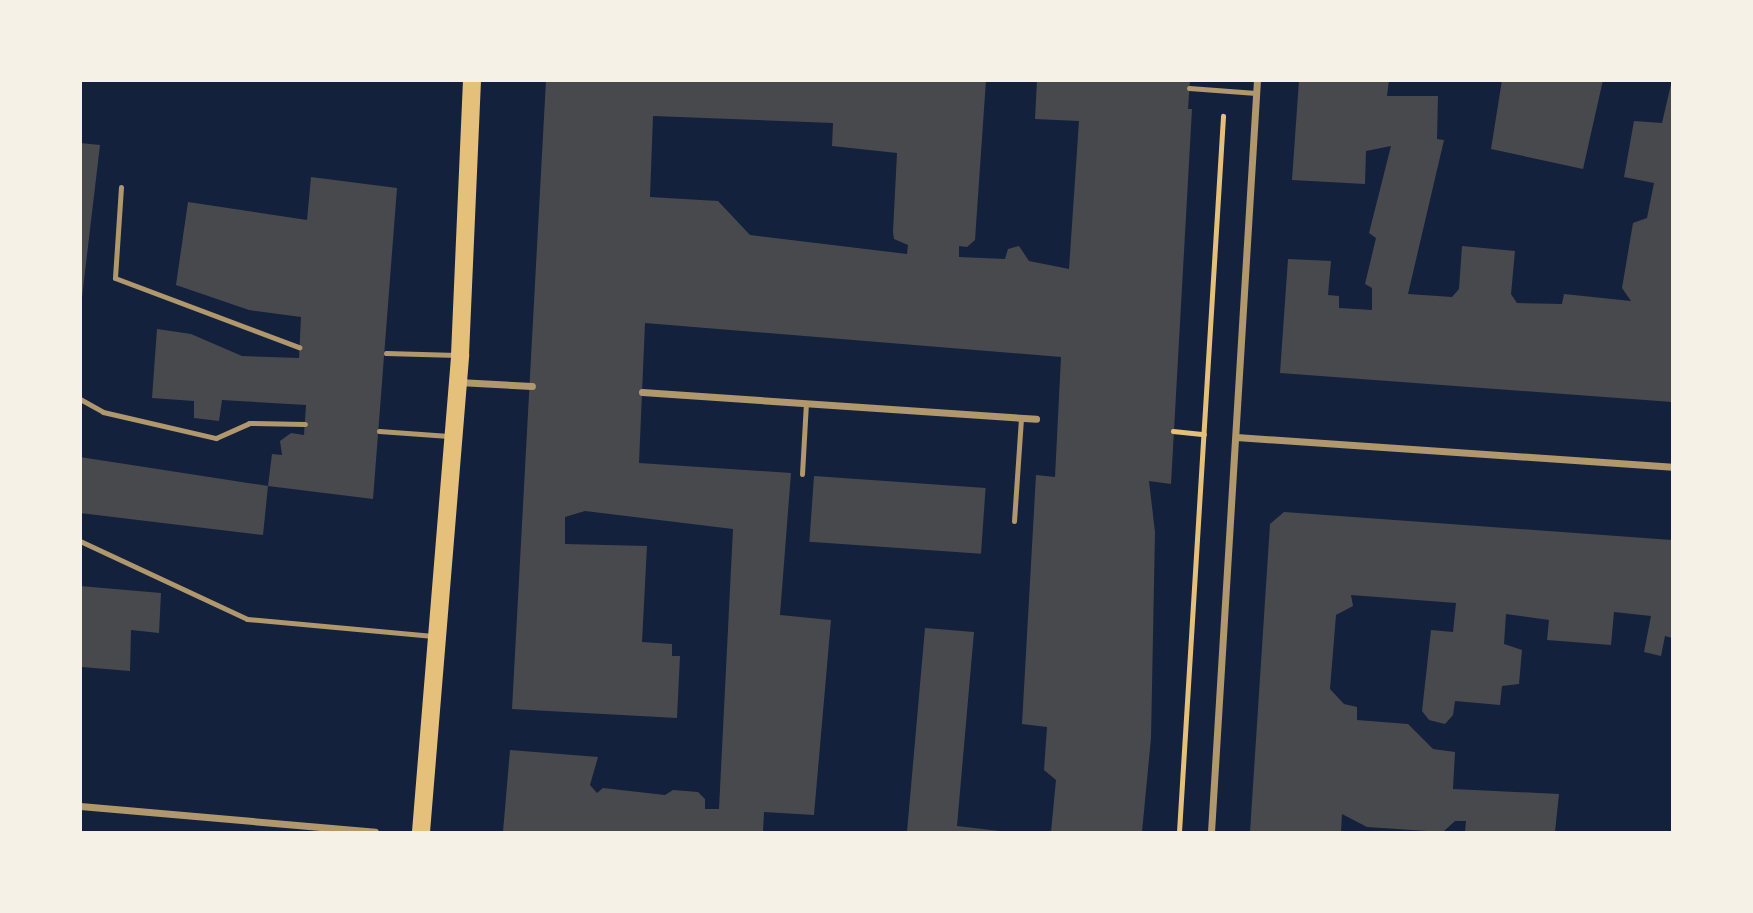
<!DOCTYPE html>
<html>
<head>
<meta charset="utf-8">
<style>
	body { margin:0 }
	#map { position:relative; width:1753px; height:913px; overflow:hidden; background:#14213d; font-family:"PT Sans Narrow",sans-serif }
	div>[style] { position:absolute }
	.building>* { inset:0; background:#48494c; transform-origin:0 0 }
	.path>* { height:4.5px; margin:-2.25px; padding:0 2.25px; transform-origin:2.25px; border-radius:2.25px; background:#e5c07b }
	.service>* { height:5px; margin:-2.5px; padding:0 2.5px; transform-origin:2.5px; border-radius:2.5px; background:#b1986c }
	.minor>* { height:7px; margin:-3.5px; padding:0 3.5px; transform-origin:3.5px; border-radius:3.5px; background:#b1986c }
	.primary>* { height:18px; margin:-9px; padding:0 9px; transform-origin:9px; border-radius:9px; background:#e5c07b }
	span { translate:-50% -50%; white-space:nowrap; text-align:center; line-height:1.15; -webkit-text-stroke:6px #f6f1e7; paint-order:stroke }
	.frame { position:absolute; inset:0; border:82px solid #f6f1e7; pointer-events:none }
</style>
</head>
<body>
<div id="map">
	<div class="building">
		<i style="clip-path:polygon(evenodd,546px 80px,986px 80px,975px 240px,967px 247px,959px 246px,959px 257px,1005px 259px,1008px 249px,1019px 246px,1029px 261px,1069px 269px,1079px 121px,1035px 119px,1037px 80px,1190px 80px,1188px 109px,1192px 109px,1171px 484px,1149px 481px,1155px 532px,1151px 738px,1142px 832px,1051px 832px,1056px 780px,1044px 770px,1047px 727px,1022px 724px,1036px 475px,1055px 477px,1061px 357px,645px 323px,639px 463px,791px 473px,780px 615px,831px 620px,814px 815px,764px 812px,763px 832px,503px 832px,510px 750px,598px 757px,590px 785px,597px 793px,603px 788px,665px 795px,673px 790px,698px 792px,705px 799px,705px 809px,719px 809px,733px 529px,585px 511px,565px 517px,565px 544px,647px 546px,642px 642px,672px 644px,672px 656px,680px 656px,677px 718px,512px 709px,546px 80px,653px 116px,833px 123px,832px 146px,897px 153px,893px 232px,894px 239px,908px 245px,907px 254px,750px 235px,718px 201px,650px 197px,653px 116px)"></i>
		<i style="clip-path:polygon(1299px 80px,1389px 80px,1387px 96px,1438px 96px,1437px 139px,1444px 140px,1408px 294px,1452px 297px,1459px 289px,1462px 246px,1515px 251px,1511px 294px,1517px 303px,1562px 304px,1564px 294px,1631px 301px,1622px 288px,1633px 223px,1647px 218px,1654px 183px,1624px 177px,1634px 121px,1662px 123px,1672px 80px,1672px 402px,1280px 373px,1288px 259px,1331px 261px,1328px 295px,1339px 296px,1339px 308px,1372px 310px,1372px 288px,1365px 284px,1376px 238px,1369px 233px,1391px 146px,1366px 151px,1365px 184px,1292px 180px)"></i>
		<i style="clip-path:polygon(1502px 80px,1603px 80px,1583px 169px,1491px 149px)"></i>
		<i style="clip-path:polygon(80px 143px,100px 145px,82px 297px,80px 297px)"></i>
		<i style="clip-path:polygon(311px 177px,397px 188px,373px 499px,268px 486px,272px 454px,282px 455px,280px 441px,291px 433px,304px 435px,306px 405px,222px 400px,219px 421px,194px 418px,194px 401px,152px 398px,157px 329px,191px 334px,242px 356px,299px 358px,301px 317px,249px 310px,176px 285px,188px 202px,307px 220px)"></i>
		<i style="clip-path:polygon(80px 457px,268px 486px,263px 535px,80px 513px)"></i>
		<i style="left:814px;top:476px;width:172px;height:66px;rotate:4deg"></i>
		<i style="clip-path:polygon(1284px 512px,1672px 540px,1672px 638px,1665px 636px,1661px 656px,1644px 652px,1651px 616px,1614px 612px,1611px 645px,1547px 640px,1549px 620px,1506px 614px,1504px 644px,1522px 650px,1519px 684px,1502px 686px,1500px 705px,1455px 701px,1453px 715px,1445px 724px,1429px 720px,1422px 711px,1431px 630px,1453px 632px,1456px 603px,1351px 595px,1353px 606px,1336px 615px,1330px 689px,1344px 704px,1357px 707px,1357px 720px,1408px 724px,1433px 749px,1455px 752px,1453px 789px,1559px 794px,1555px 832px,1465px 832px,1466px 821px,1455px 821px,1443px 832px,1367px 827px,1342px 814px,1341px 832px,1250px 832px,1270px 524px)"></i>
		<i style="clip-path:polygon(80px 586px,161px 593px,159px 633px,131px 630px,130px 671px,82px 667px)"></i>
		<i style="clip-path:polygon(925px 628px,974px 632px,957px 826px,1008px 832px,907px 832px)"></i>
	</div>
	<div class="path">
		<i style="left:1173px;top:431px;width:31px;rotate:6deg"></i>
		<i style="left:1179px;top:832px;width:717px;rotate:-86.48deg"></i>
	</div>
	<div class="service">
		<i style="left:1189px;top:88px;width:67px;rotate:4.3deg"></i>
		<i style="left:121px;top:187px;width:91px;rotate:93.8deg"></i>
		<i style="left:115px;top:278px;width:197px;rotate:20.6deg"></i>
		<i style="left:386px;top:353px;width:71px;rotate:1.6deg"></i>
		<i style="left:80px;top:399px;width:26px;rotate:29deg"></i>
		<i style="left:103px;top:412px;width:116px;rotate:13deg"></i>
		<i style="left:216px;top:438px;width:36px;rotate:-24deg"></i>
		<i style="left:249px;top:423px;width:56px;rotate:1deg"></i>
		<i style="left:379px;top:431px;width:70px;rotate:4.1deg"></i>
		<i style="left:802px;top:474px;width:71px;rotate:-86.8deg"></i>
		<i style="left:1014px;top:521px;width:103px;rotate:-86.1deg"></i>
		<i style="left:80px;top:541px;width:184px;rotate:25deg"></i>
		<i style="left:247px;top:619px;width:187px;rotate:5.2deg"></i>
	</div>
	<div class="minor">
		<i style="left:458px;top:382px;width:74px;rotate:3.1deg"></i>
		<i style="left:642px;top:392px;width:395px;rotate:3.9deg"></i>
		<i style="left:1236px;top:437px;width:437px;rotate:3.9deg"></i>
		<i style="left:80px;top:806px;width:296px;rotate:5deg"></i>
		<i style="left:1211px;top:832px;width:753px;rotate:-86.5deg"></i>
	</div>
	<div class="primary">
		<i style="left:421px;top:832px;width:479px;rotate:-85.3deg"></i>
		<i style="left:460px;top:355px;width:275px;rotate:-87.5deg"></i>
	</div>
	<div class="frame"></div>
</div>
</body>
</html>
